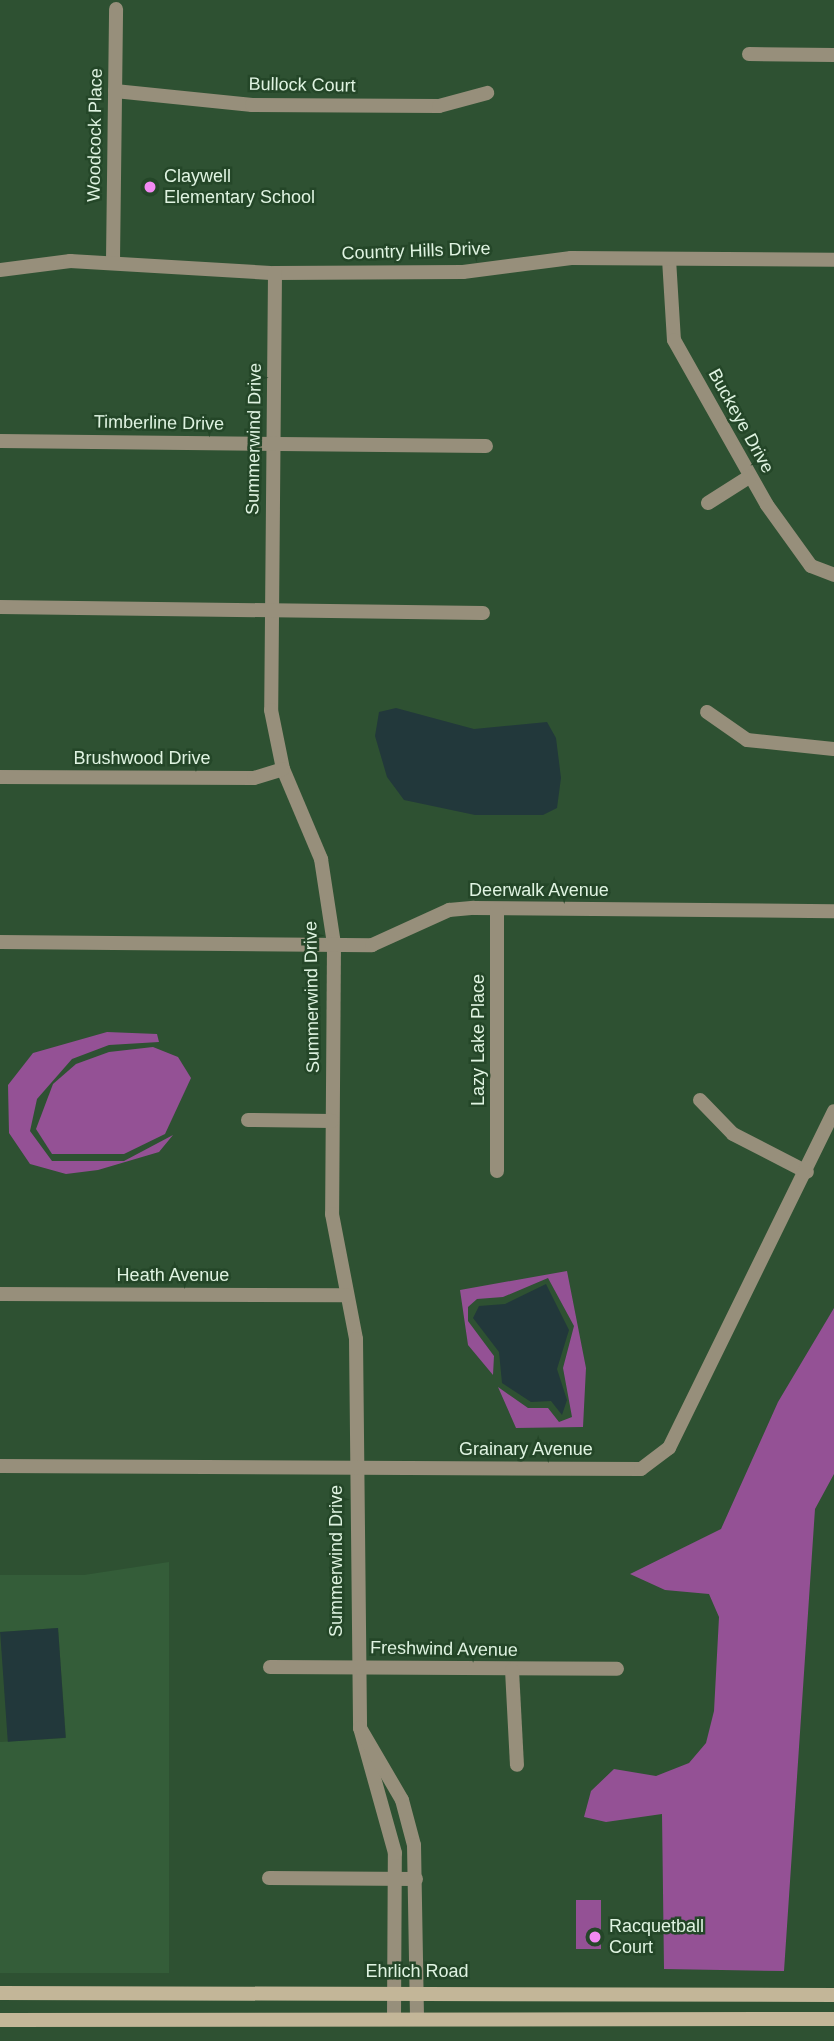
<!DOCTYPE html>
<html>
<head>
<meta charset="utf-8">
<style>
	body { margin:0 }
	#map { position:relative; width:834px; height:2041px; overflow:hidden; background:#2e5132; font-family:Arial,sans-serif }
	div>[style] { position:absolute }
	.built>* { inset:0; background:#345d39 }
	.green>* { inset:0; background:#945195; transform-origin:0 0 }
	.water>* { inset:0; background:#22383b; transform-origin:0 0 }
	.minor>* { height:14px; margin:-7px; padding:0 7px; transform-origin:7px; border-radius:7px; background:#978f7b }
	.secondary>* { height:14px; margin:-7px; padding:0 7px; transform-origin:7px; border-radius:7px; background:#c3b698 }
	.dots>* { width:19px; height:19px; translate:-50% -50%; box-sizing:border-box; border:4px solid #244628; border-radius:50% }
	span { translate:-50% -50%; white-space:nowrap; text-align:center; line-height:1.15; -webkit-text-stroke:5px #244628; paint-order:stroke }
	.street-label { font-size:18px; color:#dff3e1 }
	.poi-label { font-size:18px; color:#dff3e1 }
	.left { translate:0 -50%; text-align:left }
</style>
</head>
<body>
<div id="map">
	<div class="built">
		<i style="clip-path:polygon(169px 1562px,169px 1973px,0 1973px,0 1742px,66px 1738px,58px 1628px,0 1632px,0 1575px,84px 1575px)"></i>
	</div>
	<div class="green">
		<i style="clip-path:polygon(107px 1032px,157px 1034px,159px 1042px,109px 1045px,72px 1059px,37px 1099px,30px 1131px,52px 1161px,124px 1161px,173px 1135px,159px 1152px,98px 1170px,66px 1174px,30px 1164px,9px 1133px,8px 1085px,33px 1053px)"></i>
		<i style="clip-path:polygon(153px 1047px,178px 1057px,191px 1078px,165px 1134px,124px 1154px,52px 1154px,36px 1129px,53px 1084px,76px 1064px,109px 1052px)"></i>
		<i style="clip-path:polygon(567px 1271px,586px 1368px,583px 1427px,516px 1428px,498px 1387px,528px 1408px,548px 1408px,559px 1422px,572px 1417px,563px 1368px,574px 1326px,548px 1278px,503px 1297px,477px 1299px,468px 1307px,468px 1321px,494px 1356px,493px 1375px,468px 1345px,460px 1290px)"></i>
		<i style="clip-path:polygon(834px 1308px,834px 1474px,815px 1509px,784px 1971px,664px 1969px,662px 1814px,606px 1822px,584px 1817px,591px 1791px,614px 1769px,656px 1776px,689px 1763px,706px 1743px,714px 1711px,719px 1617px,709px 1594px,665px 1590px,630px 1574px,721px 1529px,778px 1402px)"></i>
		<i style="left:576px;top:1900px;width:25px;height:49px"></i>
	</div>
	<div class="water">
		<i style="clip-path:polygon(396px 708px,474px 729px,547px 722px,556px 738px,561px 778px,557px 808px,543px 815px,475px 815px,404px 800px,387px 777px,375px 736px,379px 712px)"></i>
		<i style="clip-path:polygon(546px 1284px,569px 1330px,557px 1369px,567px 1400px,562px 1415px,551px 1401px,531px 1402px,502px 1383px,499px 1352px,473px 1318px,479px 1306px,505px 1304px)"></i>
		<i style="left:58px;top:1628px;width:110px;height:58px;rotate:86deg"></i>
	</div>
	<div class="minor">
		<i style="left:749px;top:54px;width:85px;rotate:0.7deg"></i>
		<i style="left:115px;top:91px;width:138px;rotate:5.8deg"></i>
		<i style="left:252px;top:105px;width:187px;rotate:0.3deg"></i>
		<i style="left:439px;top:106px;width:50px;rotate:-15.2deg"></i>
		<i style="left:669px;top:259px;width:81px;rotate:86.5deg"></i>
		<i style="left:674px;top:340px;width:189px;rotate:60.6deg"></i>
		<i style="left:767px;top:505px;width:75px;rotate:54.2deg"></i>
		<i style="left:811px;top:566px;width:25px;rotate:21deg"></i>
		<i style="left:113px;top:261px;width:252px;rotate:-89.3deg"></i>
		<i style="left:0;top:270px;width:71px;rotate:-7.3deg"></i>
		<i style="left:70px;top:261px;width:205px;rotate:3.4deg"></i>
		<i style="left:275px;top:273px;width:188px;rotate:-0.3deg"></i>
		<i style="left:463px;top:272px;width:109px;rotate:-7.4deg"></i>
		<i style="left:571px;top:258px;width:263px;rotate:0.4deg"></i>
		<i style="left:275px;top:273px;width:437px;rotate:90.5deg"></i>
		<i style="left:271px;top:710px;width:60px;rotate:78.5deg"></i>
		<i style="left:283px;top:769px;width:98px;rotate:67.1deg"></i>
		<i style="left:321px;top:859px;width:86px;rotate:81.3deg"></i>
		<i style="left:334px;top:944px;width:270px;rotate:90.4deg"></i>
		<i style="left:332px;top:1214px;width:127px;rotate:79.1deg"></i>
		<i style="left:356px;top:1339px;width:389px;rotate:89.4deg"></i>
		<i style="left:0;top:441px;width:486px;rotate:0.6deg"></i>
		<i style="left:708px;top:503px;width:49px;rotate:-32.4deg"></i>
		<i style="left:0;top:607px;width:483px;rotate:0.7deg"></i>
		<i style="left:707px;top:712px;width:49px;rotate:35deg"></i>
		<i style="left:747px;top:740px;width:87px;rotate:5.9deg"></i>
		<i style="left:0;top:777px;width:254px;rotate:0.2deg"></i>
		<i style="left:254px;top:778px;width:30px;rotate:-17deg"></i>
		<i style="left:0;top:942px;width:372px;rotate:0.5deg"></i>
		<i style="left:372px;top:945px;width:85px;rotate:-24.4deg"></i>
		<i style="left:449px;top:910px;width:25px;rotate:-5deg"></i>
		<i style="left:474px;top:908px;width:360px;rotate:0.5deg"></i>
		<i style="left:700px;top:1100px;width:47px;rotate:45.9deg"></i>
		<i style="left:733px;top:1134px;width:83px;rotate:27.2deg"></i>
		<i style="left:248px;top:1120px;width:84px;rotate:0.7deg"></i>
		<i style="left:497px;top:1171px;width:262px;rotate:-90deg"></i>
		<i style="left:0;top:1294px;width:346px;rotate:0.2deg"></i>
		<i style="left:0;top:1466px;width:641px;rotate:0.27deg"></i>
		<i style="left:641px;top:1469px;width:35px;rotate:-37deg"></i>
		<i style="left:669px;top:1448px;width:375px;rotate:-63.9deg"></i>
		<i style="left:270px;top:1667px;width:347px;rotate:0.3deg"></i>
		<i style="left:512px;top:1670px;width:95px;rotate:87deg"></i>
		<i style="left:269px;top:1878px;width:147px;rotate:0.4deg"></i>
		<i style="left:394px;top:2017px;width:164px;rotate:-89.7deg"></i>
		<i style="left:395px;top:1853px;width:130px;rotate:-105.6deg"></i>
		<i style="left:360px;top:1728px;width:83px;rotate:59.7deg"></i>
		<i style="left:402px;top:1800px;width:47px;rotate:75.1deg"></i>
		<i style="left:414px;top:1845px;width:172px;rotate:89deg"></i>
	</div>
	<div class="secondary">
		<i style="left:0;top:1993px;width:834px;rotate:0.14deg"></i>
		<i style="left:0;top:2020px;width:834px;rotate:-0.07deg"></i>
	</div>
	<div class="dots">
		<i style="left:150px;top:187px;background:#f28af3"></i>
		<i style="left:595px;top:1937px;background:#f28af3"></i>
	</div>
	<div class="street-label">
		<span style="left:302px;top:85px;rotate:1deg">Bullock Court</span>
		<span style="left:95px;top:135px;rotate:-89deg">Woodcock Place</span>
		<span style="left:416px;top:251px;rotate:-2deg">Country Hills Drive</span>
		<span style="left:741px;top:421px;rotate:61deg">Buckeye Drive</span>
		<span style="left:159px;top:423px;rotate:1deg">Timberline Drive</span>
		<span style="left:254px;top:439px;rotate:-89deg">Summerwind Drive</span>
		<span style="left:142px;top:758px">Brushwood Drive</span>
		<span style="left:539px;top:890px">Deerwalk Avenue</span>
		<span style="left:312px;top:997px;rotate:-91deg">Summerwind Drive</span>
		<span style="left:478px;top:1040px;rotate:-90deg">Lazy Lake Place</span>
		<span style="left:173px;top:1275px">Heath Avenue</span>
		<span style="left:526px;top:1449px">Grainary Avenue</span>
		<span style="left:336px;top:1561px;rotate:-90deg">Summerwind Drive</span>
		<span style="left:444px;top:1649px;rotate:1deg">Freshwind Avenue</span>
		<span style="left:417px;top:1971px">Ehrlich Road</span>
	</div>
	<div class="poi-label">
		<span class="left" style="left:164px;top:187px">Claywell<br>Elementary School</span>
		<span class="left" style="left:609px;top:1937px">Racquetball<br>Court</span>
	</div>
</div>
</body>
</html>
